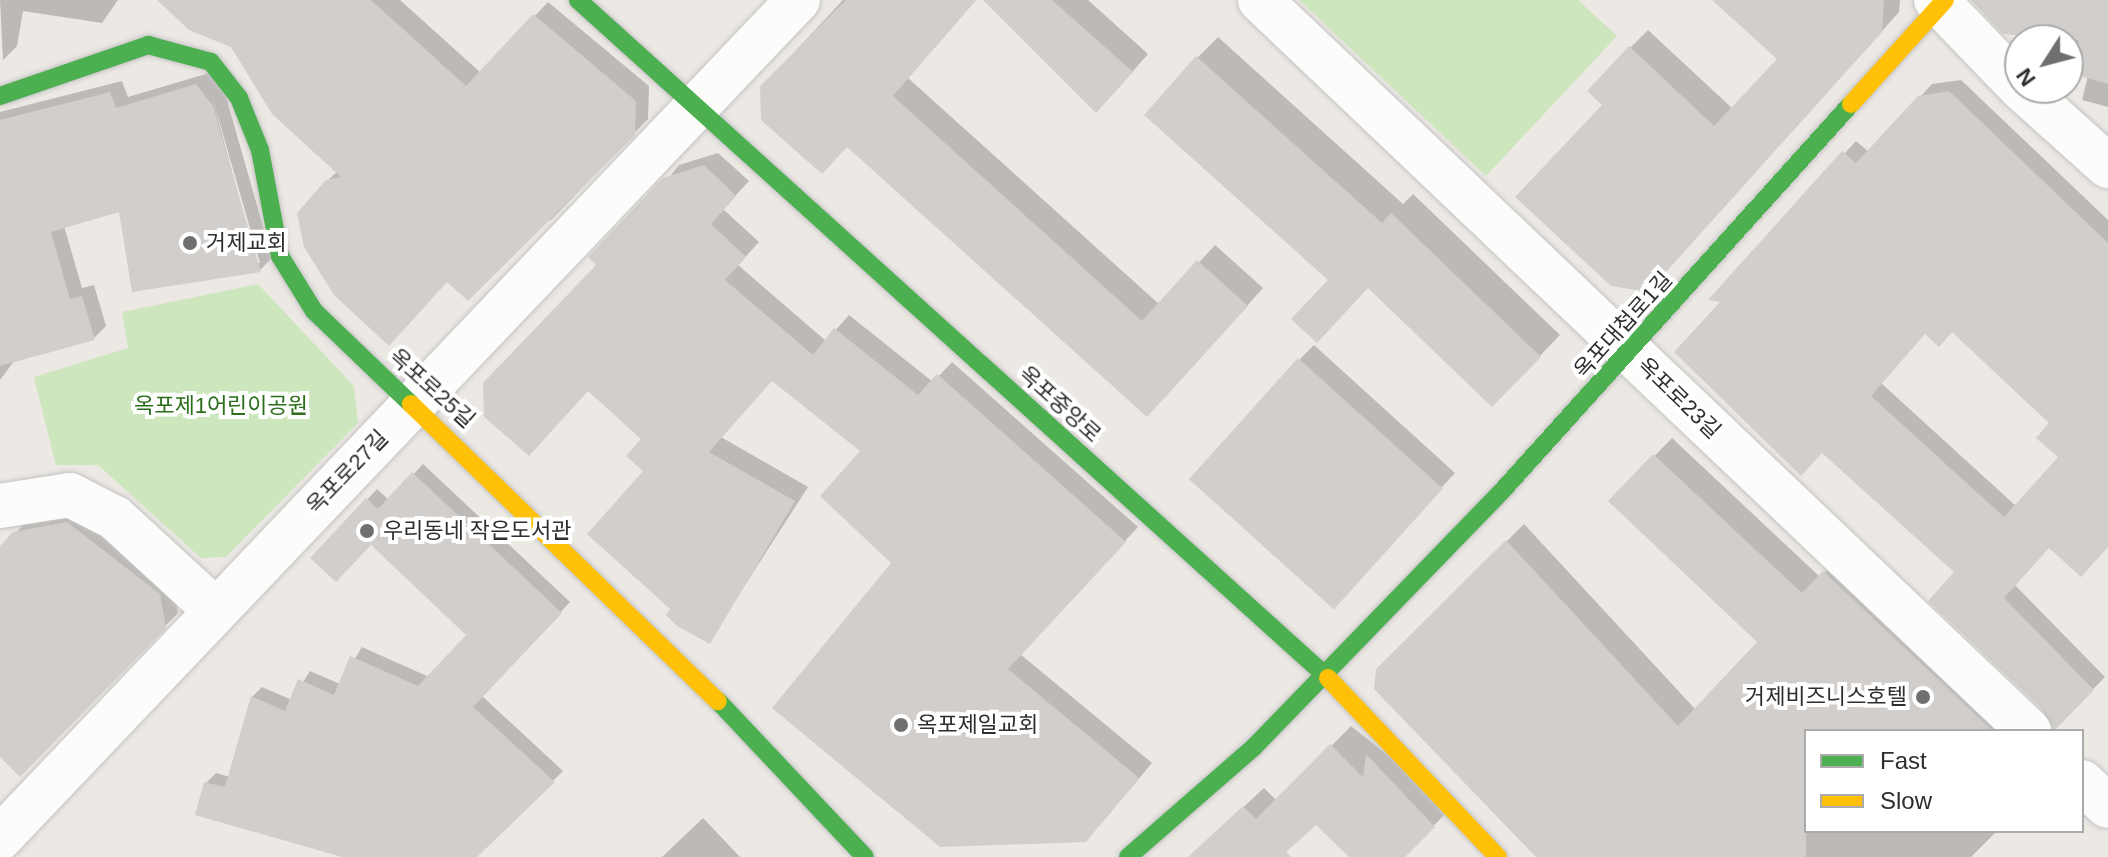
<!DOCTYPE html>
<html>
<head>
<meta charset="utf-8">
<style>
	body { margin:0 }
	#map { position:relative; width:2108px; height:857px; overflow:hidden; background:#ece8e4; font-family:Helvetica,"Noto Sans KR",sans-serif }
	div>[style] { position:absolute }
	.green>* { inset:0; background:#cee6be }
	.shadow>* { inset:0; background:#0003 }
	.building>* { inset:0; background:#d1cecb; transform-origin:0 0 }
	.roads { filter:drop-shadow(0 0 2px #c5c4c5) drop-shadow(0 0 2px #c5c4c5) }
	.street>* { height:44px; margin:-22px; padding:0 22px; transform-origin:22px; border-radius:22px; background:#fcfcfb }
	.fast>* { height:18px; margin:-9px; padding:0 9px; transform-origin:9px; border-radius:9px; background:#4caf50 }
	.slow>* { height:18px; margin:-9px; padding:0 9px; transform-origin:9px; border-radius:9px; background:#ffc107 }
	.dots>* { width:22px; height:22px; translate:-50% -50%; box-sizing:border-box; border:4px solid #fff; border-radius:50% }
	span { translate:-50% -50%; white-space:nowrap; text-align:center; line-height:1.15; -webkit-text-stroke:8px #fff; paint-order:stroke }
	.poi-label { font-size:22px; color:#2e2e2e }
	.left { translate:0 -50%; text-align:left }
	.right { translate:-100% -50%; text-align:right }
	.street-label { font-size:22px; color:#2e2e2e }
	.park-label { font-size:22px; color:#2c6e1b }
	.legend { position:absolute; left:1804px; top:729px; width:280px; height:104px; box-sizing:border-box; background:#fff; border:2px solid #ababab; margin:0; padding:10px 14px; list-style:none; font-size:24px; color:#2e2e2e }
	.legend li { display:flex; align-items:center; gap:16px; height:40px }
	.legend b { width:40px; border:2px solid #ababab }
	.north { position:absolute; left:2004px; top:24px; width:80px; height:80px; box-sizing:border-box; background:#fff; border:2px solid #ababab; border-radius:50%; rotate:234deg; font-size:22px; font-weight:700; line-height:32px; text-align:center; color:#2e2e2e }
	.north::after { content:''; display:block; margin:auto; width:28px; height:36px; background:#706f6e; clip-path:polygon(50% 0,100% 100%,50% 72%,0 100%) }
</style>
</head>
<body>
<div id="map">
	<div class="green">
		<i style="clip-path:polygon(1299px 0,1578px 0,1617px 36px,1486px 176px)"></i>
		<i style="clip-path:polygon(258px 284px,354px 386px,358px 423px,226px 557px,201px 558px,98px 465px,56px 465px,34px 377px,128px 348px,122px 312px)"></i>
	</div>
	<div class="shadow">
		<i style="clip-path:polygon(0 0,118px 0,102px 23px,23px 11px,17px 46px,3px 60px)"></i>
		<i style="clip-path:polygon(160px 0,400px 0,481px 73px,548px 2px,649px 86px,648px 119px,551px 220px,327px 181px,338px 171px,232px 45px)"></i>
		<i style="clip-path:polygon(843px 0,976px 0,908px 78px,1160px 305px,1215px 245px,1263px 288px,1164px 398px,848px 145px,762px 87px)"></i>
		<i style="clip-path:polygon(985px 0,1088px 0,1148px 54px,1113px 94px)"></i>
		<i style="clip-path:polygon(1715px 0,1900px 0,1899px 12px,1666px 271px,1604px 105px,1630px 48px,1648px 30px,1733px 109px,1779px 59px)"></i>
		<i style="clip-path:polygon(1980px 0,2108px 0,2108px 107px,2082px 100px,2088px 76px,2068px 54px,2068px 40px,2004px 32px)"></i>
		<i style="clip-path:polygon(1218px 37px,1403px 204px,1413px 194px,1560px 335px,1513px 384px,1369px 286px,1331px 280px,1197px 58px)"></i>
		<i style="clip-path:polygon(evenodd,209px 73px,225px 93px,272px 258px,260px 270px,121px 209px,64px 226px,82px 288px,94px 285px,106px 326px,94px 338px,15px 360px,0 380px,0 112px,122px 81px,128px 97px,209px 73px,212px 96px,260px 263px,256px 263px,212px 96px)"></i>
		<i style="clip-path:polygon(evenodd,1961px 80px,2108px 220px,2108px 545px,2050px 546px,2015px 585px,2105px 677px,2054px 729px,1957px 572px,1724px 301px,1712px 299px,1856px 141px,1869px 152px,1932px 84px,1961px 80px,1953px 330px,2052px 423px,2061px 457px,2016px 506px,1881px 383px,1926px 332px,1953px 330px)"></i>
		<i style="clip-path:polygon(718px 153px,749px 181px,723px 209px,759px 242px,738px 265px,826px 341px,849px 315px,933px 382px,952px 362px,1138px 527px,1020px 654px,1152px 763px,1099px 826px,893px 563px,863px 451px,773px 379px,721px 437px,808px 487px,709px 641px,673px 608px,644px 439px,599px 265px,679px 165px)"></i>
		<i style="clip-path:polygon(1314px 345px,1455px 473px,1346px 591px,1300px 359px)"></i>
		<i style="clip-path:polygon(1672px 438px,1820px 577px,1842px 555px,2028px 731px,1806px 731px,1806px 831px,1997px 831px,1971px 857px,1539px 857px,1378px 670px,1524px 524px,1696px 710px,1760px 642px,1611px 501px)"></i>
		<i style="clip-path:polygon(423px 464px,570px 602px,482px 696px,563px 771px,474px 857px,343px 857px,206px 783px,216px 773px,230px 777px,252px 697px,262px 687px,292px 700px,310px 671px,340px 684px,362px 647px,429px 677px,469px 635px,371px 543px,313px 558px,377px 489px,389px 500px)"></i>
		<i style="clip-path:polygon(81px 510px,172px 581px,178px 613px,20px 774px,0 754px,0 549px,28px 520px)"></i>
		<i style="clip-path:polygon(1351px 726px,1453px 806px,1403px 857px,1352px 857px,1316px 822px,1277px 857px,1212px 857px,1222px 827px,1264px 788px,1277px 801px)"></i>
		<i style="clip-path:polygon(703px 818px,740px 857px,662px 857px)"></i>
	</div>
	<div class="building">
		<i style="clip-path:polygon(157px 0,371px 0,466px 86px,533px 14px,636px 101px,635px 135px,468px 301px,447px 282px,389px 346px,334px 295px,304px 247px,297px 213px,326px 180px,341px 177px,272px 114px,231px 47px,189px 30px)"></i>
		<i style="clip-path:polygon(846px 0,976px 0,893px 96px,1142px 321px,1197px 260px,1248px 306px,1147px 417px,847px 147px,822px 174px,761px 120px,760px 86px)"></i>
		<i style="clip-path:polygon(983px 0,1052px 0,1133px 72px,1096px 113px)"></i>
		<i style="clip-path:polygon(1712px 0,1884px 0,1882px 32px,1648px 292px,1611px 286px,1515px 197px,1602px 105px,1587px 91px,1629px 46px,1714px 126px,1777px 59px)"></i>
		<i style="clip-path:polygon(1971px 0,2108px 0,2108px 84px,2070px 73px,2079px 40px,2003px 34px)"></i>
		<i style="clip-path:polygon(1196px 56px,1382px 223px,1391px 213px,1541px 357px,1492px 407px,1368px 288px,1317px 343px,1291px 319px,1328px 280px,1144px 115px)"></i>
		<i style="clip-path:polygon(196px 84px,213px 106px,261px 272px,132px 292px,119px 212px,51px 232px,70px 299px,82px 296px,95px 340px,0 366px,0 120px,110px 92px,116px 108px)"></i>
		<i style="clip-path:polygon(evenodd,1949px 91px,2108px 243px,2108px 547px,2081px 577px,2049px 548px,2004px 598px,2094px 690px,2054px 731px,2046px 713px,1928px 601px,1954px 572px,1822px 453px,1801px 476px,1674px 352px,1720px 302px,1708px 300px,1842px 151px,1856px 163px,1918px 96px,1949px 91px,1952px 332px,2049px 423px,2036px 438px,2058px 457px,2004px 517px,1871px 396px,1925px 334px,1939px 347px,1952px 332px)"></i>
		<i style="clip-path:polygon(704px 165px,736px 196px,711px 224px,746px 257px,725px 280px,813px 355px,834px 328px,918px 395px,937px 374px,1126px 542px,1008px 669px,1139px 778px,1086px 842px,940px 847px,772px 708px,891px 563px,820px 496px,860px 451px,772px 381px,709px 452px,795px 501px,710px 644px,677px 626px,666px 615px,670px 609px,587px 534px,643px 471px,626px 456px,641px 439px,588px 391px,529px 456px,484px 417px,483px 383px,596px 265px,588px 257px,663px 178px)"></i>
		<i style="left:1298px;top:358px;width:195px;height:163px;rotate:42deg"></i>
		<i style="clip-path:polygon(1653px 454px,1802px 593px,1823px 571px,1993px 731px,1806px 731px,1806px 857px,1536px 857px,1374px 689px,1376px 669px,1506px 540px,1678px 726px,1757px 642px,1608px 501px)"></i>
		<i style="clip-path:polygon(412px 472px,562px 613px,473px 707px,555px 782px,477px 857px,342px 857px,195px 815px,204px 782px,225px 787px,251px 696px,285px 711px,298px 679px,334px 695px,350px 656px,418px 686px,466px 635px,371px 545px,336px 582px,310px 558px,366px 498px,378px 509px)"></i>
		<i style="clip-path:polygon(67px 522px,160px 594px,166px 628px,20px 777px,0 757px,0 546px,13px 532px)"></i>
		<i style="clip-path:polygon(1330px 744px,1363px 777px,1366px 754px,1435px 827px,1405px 857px,1349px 857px,1316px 825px,1286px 852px,1291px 857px,1188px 857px,1243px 806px,1256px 819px)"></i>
	</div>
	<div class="roads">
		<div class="street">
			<i style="left:1260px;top:0;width:1061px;rotate:43.55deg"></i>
			<i style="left:1936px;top:0;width:121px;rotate:46deg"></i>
			<i style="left:2021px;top:88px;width:117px;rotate:41.9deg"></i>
			<i style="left:0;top:506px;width:71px;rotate:-8.9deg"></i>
			<i style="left:70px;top:495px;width:51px;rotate:27.1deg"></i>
			<i style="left:115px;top:518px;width:136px;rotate:42.6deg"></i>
			<i style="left:2082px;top:782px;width:35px;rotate:43deg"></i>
			<i style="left:0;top:838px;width:1157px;rotate:-46.4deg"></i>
		</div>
		<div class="fast">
			<i style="left:578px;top:0;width:1011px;rotate:42.11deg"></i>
			<i style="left:0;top:96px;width:157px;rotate:-19deg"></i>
			<i style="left:148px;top:45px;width:65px;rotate:15.1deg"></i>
			<i style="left:211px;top:62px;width:46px;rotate:52.1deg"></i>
			<i style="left:239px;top:98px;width:56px;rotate:68deg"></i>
			<i style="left:260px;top:150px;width:108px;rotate:79.3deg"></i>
			<i style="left:280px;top:256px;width:65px;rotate:58.3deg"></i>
			<i style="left:314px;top:311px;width:134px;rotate:43.8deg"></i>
			<i style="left:718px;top:701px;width:214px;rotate:46.7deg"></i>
			<i style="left:1128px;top:857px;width:167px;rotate:-41.1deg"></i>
			<i style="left:1254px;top:747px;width:356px;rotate:-45.9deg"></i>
			<i style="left:1502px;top:491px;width:521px;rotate:-47.96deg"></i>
		</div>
		<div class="slow">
			<i style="left:1851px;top:104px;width:140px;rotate:-47.9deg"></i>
			<i style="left:411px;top:404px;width:427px;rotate:44.1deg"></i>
			<i style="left:1328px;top:678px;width:247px;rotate:46.5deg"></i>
		</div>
	</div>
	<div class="dots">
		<i style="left:190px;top:243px;background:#706f6e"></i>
		<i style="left:367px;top:531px;background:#706f6e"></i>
		<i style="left:1923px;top:697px;background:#706f6e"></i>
		<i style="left:901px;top:725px;background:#706f6e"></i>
	</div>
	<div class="poi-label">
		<span class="left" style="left:206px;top:243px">거제교회</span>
		<span class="left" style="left:383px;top:531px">우리동네 작은도서관</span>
		<span class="right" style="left:1907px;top:697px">거제비즈니스호텔</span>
		<span class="left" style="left:917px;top:725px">옥포제일교회</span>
	</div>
	<div class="street-label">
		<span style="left:1623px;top:325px;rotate:-48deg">옥포대첩로1길</span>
		<span style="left:432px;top:388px;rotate:42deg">옥포로25길</span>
		<span style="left:1679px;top:398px;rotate:44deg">옥포로23길</span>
		<span style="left:1060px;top:404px;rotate:42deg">옥포중앙로</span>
		<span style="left:347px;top:472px;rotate:-46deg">옥포로27길</span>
	</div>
	<div class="park-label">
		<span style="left:221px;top:406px">옥포제1어린이공원</span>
	</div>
	<ul class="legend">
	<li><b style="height:10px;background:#4caf50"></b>Fast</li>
	<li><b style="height:10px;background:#ffc107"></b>Slow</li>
	</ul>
	<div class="north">N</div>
</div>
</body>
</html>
